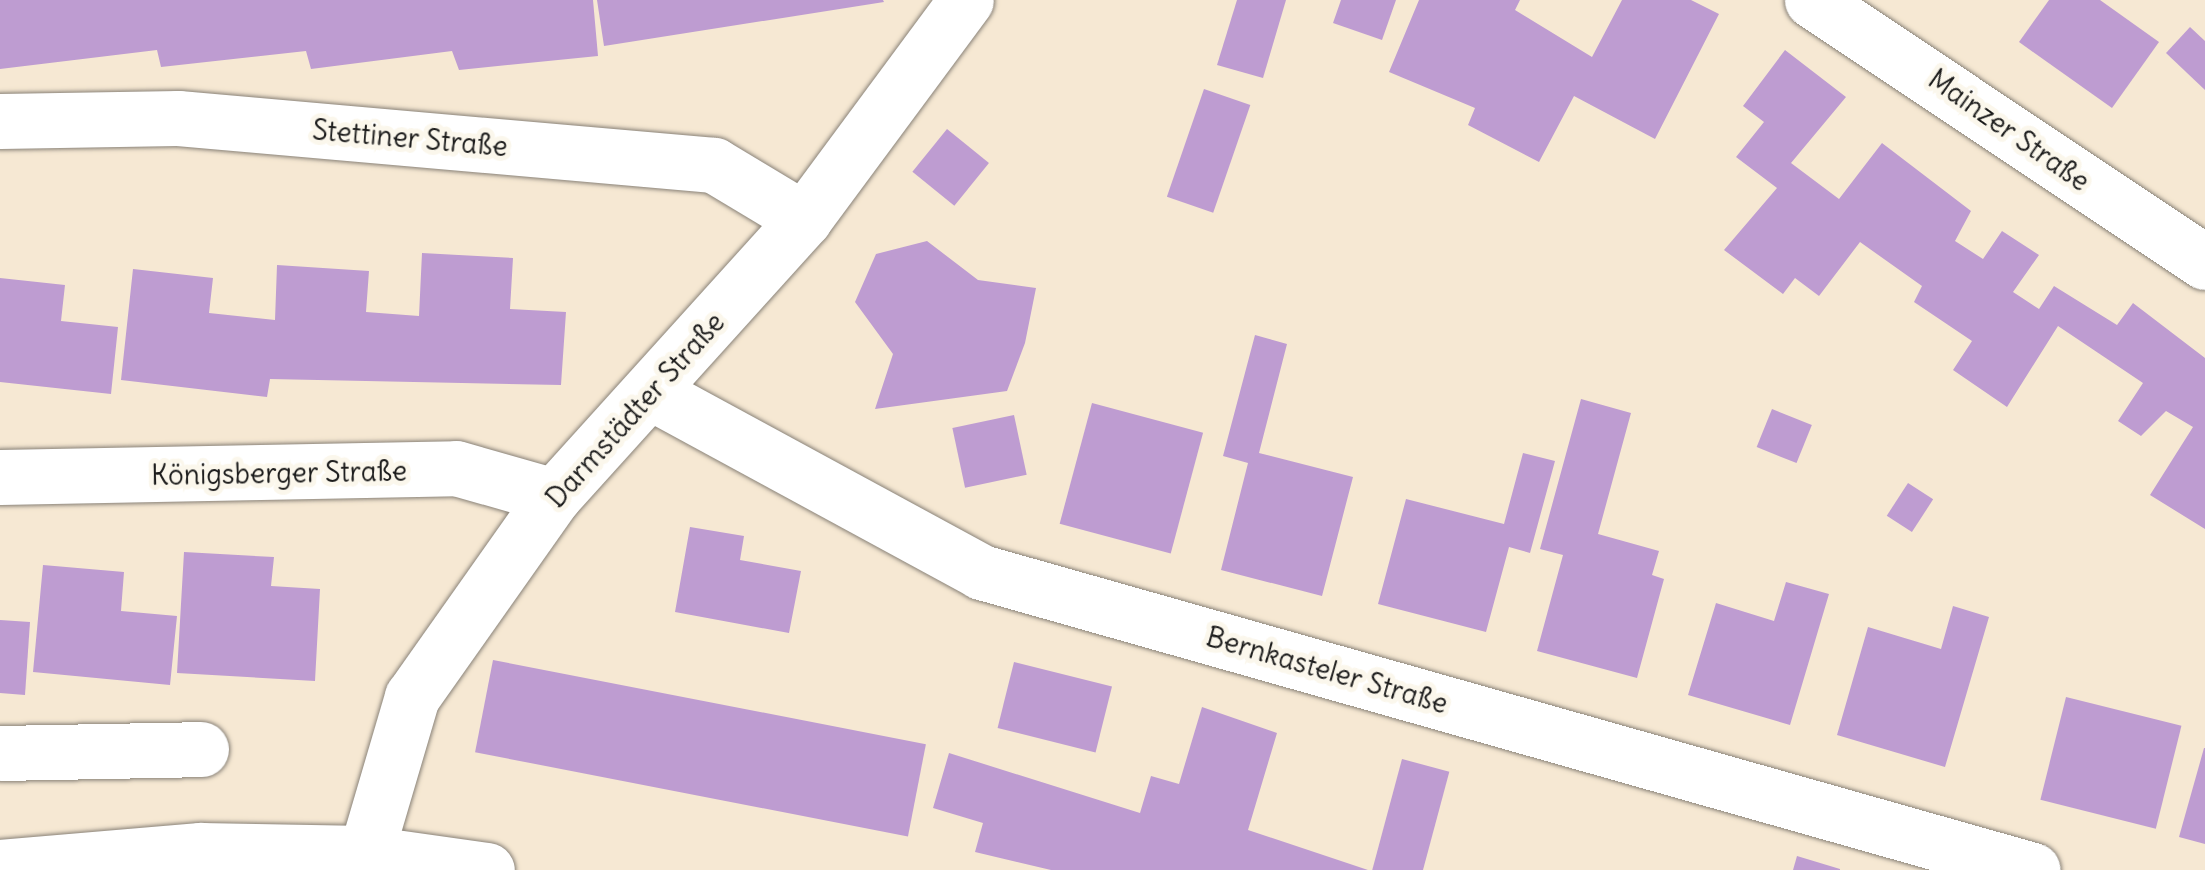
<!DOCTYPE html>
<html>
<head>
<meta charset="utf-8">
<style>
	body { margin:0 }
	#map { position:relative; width:2205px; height:870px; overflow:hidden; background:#f6e8d3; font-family:Delius,sans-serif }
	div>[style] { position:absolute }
	.building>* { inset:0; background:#be9cd1; transform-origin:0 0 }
	.roads { filter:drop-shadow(0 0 2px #898278) drop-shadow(0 0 2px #898278) }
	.minor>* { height:55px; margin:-27.5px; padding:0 27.5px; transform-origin:27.5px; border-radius:27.5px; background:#fff }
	span { translate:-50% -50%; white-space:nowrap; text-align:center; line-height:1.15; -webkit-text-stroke:10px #fbf7ec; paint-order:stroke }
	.street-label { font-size:28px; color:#1c1c1c }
</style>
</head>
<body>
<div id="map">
	<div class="building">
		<i style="clip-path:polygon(0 0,593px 0,598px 56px,459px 70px,452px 51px,311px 69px,306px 51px,161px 67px,157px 50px,0 69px)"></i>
		<i style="clip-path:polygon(597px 0,883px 0,884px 2px,604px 46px)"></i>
		<i style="clip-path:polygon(1237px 0,1286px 0,1263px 78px,1217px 65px)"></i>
		<i style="clip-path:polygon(1341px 0,1396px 0,1382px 40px,1333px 23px)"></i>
		<i style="clip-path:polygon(1419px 0,1520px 0,1515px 10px,1592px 57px,1622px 0,1691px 0,1719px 14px,1655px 139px,1574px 96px,1539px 162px,1468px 125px,1475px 108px,1389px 72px)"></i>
		<i style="clip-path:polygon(2049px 0,2100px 0,2159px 42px,2112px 108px,2019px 42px)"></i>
		<i style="clip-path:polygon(2190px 27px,2205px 41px,2205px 90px,2166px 53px)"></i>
		<i style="clip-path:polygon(1785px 50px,1846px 97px,1791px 163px,1839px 199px,1882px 143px,1971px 211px,1955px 241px,1983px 259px,2002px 231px,2039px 255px,2013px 292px,2039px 309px,2054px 286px,2117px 325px,2133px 303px,2205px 358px,2205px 529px,2150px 495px,2193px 427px,2166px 411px,2141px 436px,2118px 421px,2143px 383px,2058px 326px,2007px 407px,1953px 370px,1972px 341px,1914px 302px,1922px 286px,1860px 242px,1819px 296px,1795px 278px,1783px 294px,1724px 250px,1777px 188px,1736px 157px,1764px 122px,1743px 106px)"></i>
		<i style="left:1204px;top:89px;width:49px;height:114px;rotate:19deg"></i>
		<i style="left:947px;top:129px;width:54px;height:55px;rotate:39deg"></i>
		<i style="clip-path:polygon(927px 241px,978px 280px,1036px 288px,1025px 343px,1007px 391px,875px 409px,893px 354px,855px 302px,876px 254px)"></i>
		<i style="clip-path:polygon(422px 253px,513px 258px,510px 309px,566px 312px,561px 385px,270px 379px,267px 397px,121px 380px,133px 269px,213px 278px,209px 313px,275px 320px,277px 265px,369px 271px,366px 312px,419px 316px)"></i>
		<i style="clip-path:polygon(0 278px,65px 285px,61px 321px,118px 327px,111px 394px,0 382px)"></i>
		<i style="clip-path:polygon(1255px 335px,1287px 344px,1259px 453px,1353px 477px,1322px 596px,1221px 570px,1248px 463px,1223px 456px)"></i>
		<i style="clip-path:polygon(1581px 399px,1631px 413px,1598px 534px,1659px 551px,1652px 575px,1664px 579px,1637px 678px,1537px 651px,1563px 555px,1540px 549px)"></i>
		<i style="left:1092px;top:403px;width:115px;height:125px;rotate:15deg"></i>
		<i style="left:1772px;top:409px;width:43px;height:41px;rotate:22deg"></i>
		<i style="left:1014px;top:415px;width:61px;height:63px;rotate:78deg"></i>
		<i style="clip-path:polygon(1523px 453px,1555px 461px,1530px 553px,1509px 547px,1486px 632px,1378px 604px,1406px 499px,1504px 524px)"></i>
		<i style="left:1908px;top:483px;width:30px;height:39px;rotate:33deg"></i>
		<i style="clip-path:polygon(690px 527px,744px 536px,740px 560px,801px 571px,789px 633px,675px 612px)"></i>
		<i style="clip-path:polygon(184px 552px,274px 557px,271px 586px,320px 589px,315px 681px,177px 673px)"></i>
		<i style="clip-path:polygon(43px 565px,124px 572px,121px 611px,177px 616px,170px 685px,33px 672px)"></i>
		<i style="clip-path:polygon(1786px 582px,1829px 594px,1790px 725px,1688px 695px,1716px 603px,1774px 621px)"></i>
		<i style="clip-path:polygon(1953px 606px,1989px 617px,1945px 767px,1837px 735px,1868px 627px,1941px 649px)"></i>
		<i style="clip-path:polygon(0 620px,30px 622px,25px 695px,0 693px)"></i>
		<i style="left:493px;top:660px;width:441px;height:94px;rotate:11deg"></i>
		<i style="left:1014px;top:662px;width:101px;height:68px;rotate:14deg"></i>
		<i style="left:2066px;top:697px;width:119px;height:106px;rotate:14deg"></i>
		<i style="clip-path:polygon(1202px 707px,1277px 733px,1248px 830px,1368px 870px,1051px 870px,975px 852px,983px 823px,933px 808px,949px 753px,1140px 813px,1151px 776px,1179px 784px)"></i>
		<i style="clip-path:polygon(2204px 748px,2205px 748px,2205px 844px,2179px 837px)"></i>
		<i style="left:1402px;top:759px;width:49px;height:115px;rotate:15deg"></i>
		<i style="clip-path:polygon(1797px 856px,1840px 869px,1840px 870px,1793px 870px)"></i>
	</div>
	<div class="roads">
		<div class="minor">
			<i style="left:1812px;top:0;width:472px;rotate:33.7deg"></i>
			<i style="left:0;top:121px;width:178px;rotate:-1deg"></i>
			<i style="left:178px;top:118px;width:538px;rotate:5.01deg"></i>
			<i style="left:714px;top:165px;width:105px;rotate:31deg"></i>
			<i style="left:652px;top:393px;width:375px;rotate:28.5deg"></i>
			<i style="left:981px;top:572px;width:1093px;rotate:15.82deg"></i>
			<i style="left:0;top:477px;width:456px;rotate:-1.1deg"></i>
			<i style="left:456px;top:468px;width:102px;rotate:15.9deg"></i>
			<i style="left:0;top:753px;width:201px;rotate:-1.1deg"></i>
			<i style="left:366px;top:853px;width:163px;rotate:-73.6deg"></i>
			<i style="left:412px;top:697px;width:246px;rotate:-54.8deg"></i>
			<i style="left:554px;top:496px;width:373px;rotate:-47.9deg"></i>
			<i style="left:804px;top:219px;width:272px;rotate:-53.5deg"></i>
			<i style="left:0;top:867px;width:201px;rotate:-4.9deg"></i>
			<i style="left:200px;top:850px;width:166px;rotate:1deg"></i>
			<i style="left:366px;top:853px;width:122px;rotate:8deg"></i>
		</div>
	</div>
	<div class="street-label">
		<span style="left:2009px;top:130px;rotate:35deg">Mainzer Straße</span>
		<span style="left:410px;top:138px;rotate:5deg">Stettiner Straße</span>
		<span style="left:635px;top:410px;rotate:-48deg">Darmstädter Straße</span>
		<span style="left:279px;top:473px;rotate:-1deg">Königsberger Straße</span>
		<span style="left:1327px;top:670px;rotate:16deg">Bernkasteler Straße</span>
	</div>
</div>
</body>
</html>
